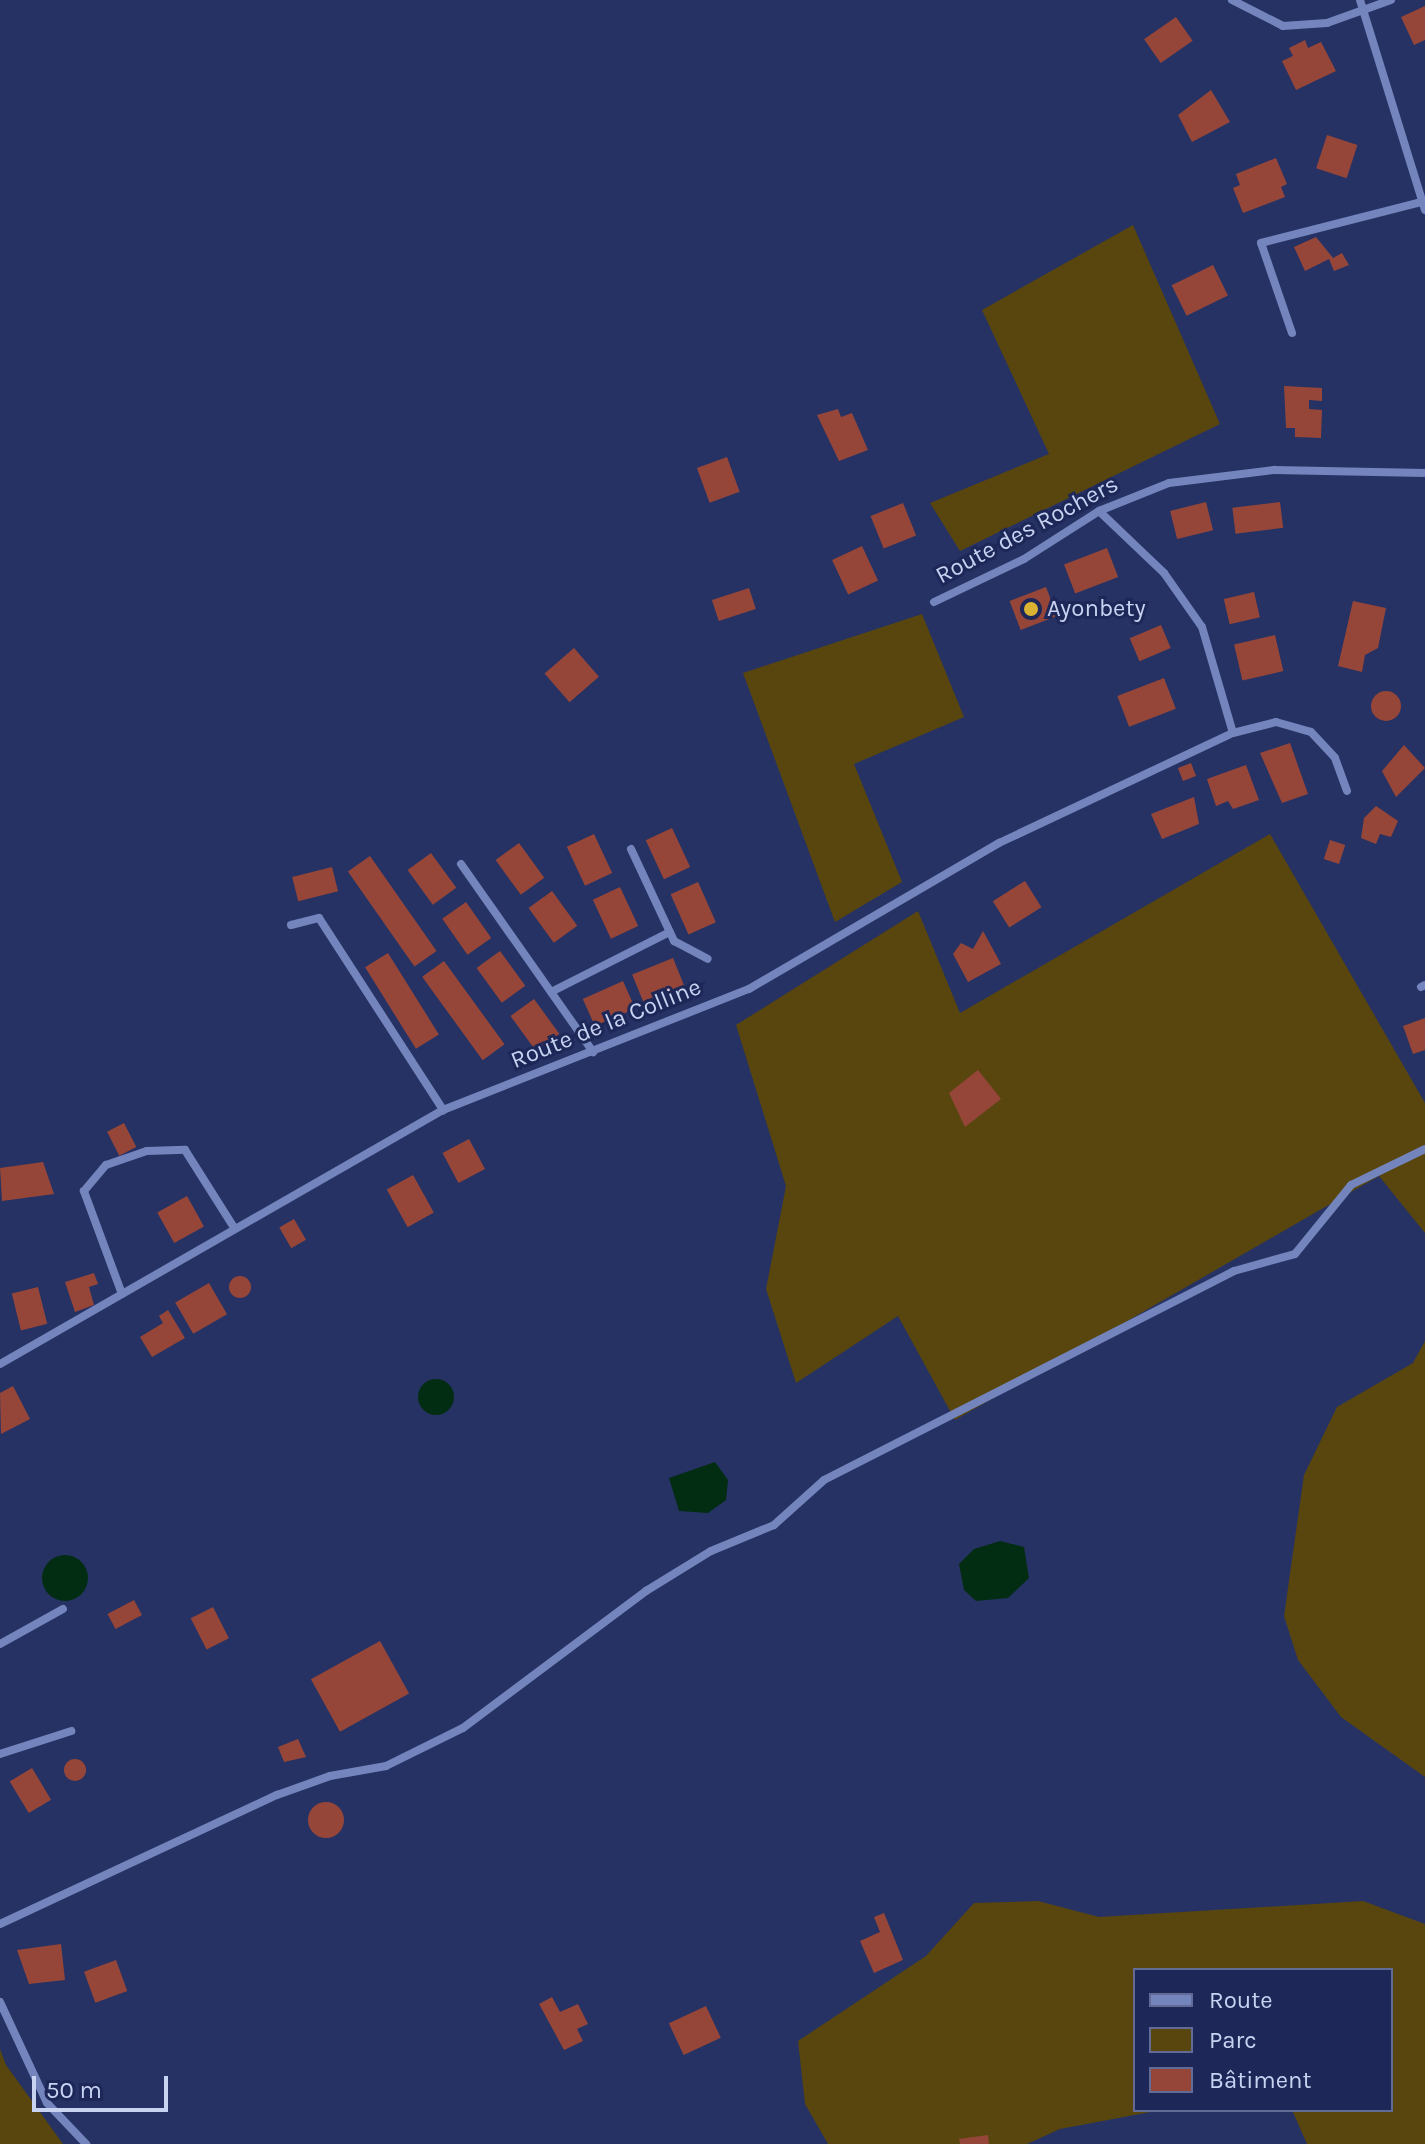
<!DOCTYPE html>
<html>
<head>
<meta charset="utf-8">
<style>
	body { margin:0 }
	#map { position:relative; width:1425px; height:2144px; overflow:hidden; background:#263263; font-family:Karla,sans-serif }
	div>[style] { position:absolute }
	.green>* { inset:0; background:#58460e }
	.water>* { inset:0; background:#032d12 }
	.round { border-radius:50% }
	.building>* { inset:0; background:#964639; transform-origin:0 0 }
	.minor>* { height:8px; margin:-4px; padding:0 4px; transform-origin:4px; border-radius:4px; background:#7485bd }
	.dots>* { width:22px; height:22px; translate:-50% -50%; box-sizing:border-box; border:4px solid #1d2758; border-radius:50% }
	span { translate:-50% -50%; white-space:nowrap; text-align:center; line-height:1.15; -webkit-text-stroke:6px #1d2758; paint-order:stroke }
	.street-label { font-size:24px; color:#c8d2f1 }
	.poi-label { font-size:24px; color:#c8d2f1 }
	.left { translate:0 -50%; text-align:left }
	.legend { position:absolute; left:1133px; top:1968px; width:260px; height:144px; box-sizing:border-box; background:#1d2758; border:2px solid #616b95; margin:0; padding:10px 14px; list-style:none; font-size:24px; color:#c8d2f1 }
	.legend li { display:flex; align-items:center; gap:16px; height:40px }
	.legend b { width:40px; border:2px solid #616b95 }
	.scale { position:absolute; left:32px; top:2076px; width:136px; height:36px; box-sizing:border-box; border:4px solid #c8d2f1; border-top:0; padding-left:10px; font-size:24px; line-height:28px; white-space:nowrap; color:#c8d2f1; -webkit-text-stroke:6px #1d2758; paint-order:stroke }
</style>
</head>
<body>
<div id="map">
	<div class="green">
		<i style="clip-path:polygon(1133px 225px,1220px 424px,960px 551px,930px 503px,1049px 454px,982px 310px)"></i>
		<i style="clip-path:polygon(922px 614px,964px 717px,854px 764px,902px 882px,835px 922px,743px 673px)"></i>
		<i style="clip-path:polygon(1270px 834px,1425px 1103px,1425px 1233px,1379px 1176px,955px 1420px,898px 1316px,796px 1383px,766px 1289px,786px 1186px,736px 1025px,918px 911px,960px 1013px)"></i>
		<i style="clip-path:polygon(1425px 1341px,1425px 1777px,1341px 1717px,1298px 1660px,1284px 1616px,1304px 1475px,1337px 1407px,1413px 1363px)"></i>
		<i style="clip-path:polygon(1038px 1901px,1099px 1917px,1363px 1901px,1425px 1924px,1425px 2144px,1307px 2144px,1292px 2110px,1391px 2110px,1391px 1970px,1135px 1970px,1135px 2110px,1161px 2110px,1060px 2129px,1027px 2144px,828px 2144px,805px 2104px,798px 2041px,926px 1956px,974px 1903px)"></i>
		<i style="clip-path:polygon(0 2049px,6px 2065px,63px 2144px,0 2144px)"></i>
	</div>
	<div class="water">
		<i class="round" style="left:418px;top:1379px;width:36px;height:36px"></i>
		<i style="clip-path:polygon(715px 1462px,728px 1480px,726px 1500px,708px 1513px,679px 1511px,669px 1478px)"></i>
		<i style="clip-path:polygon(1000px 1541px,1024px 1547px,1029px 1578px,1008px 1598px,976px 1601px,964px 1590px,959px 1564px,974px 1549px)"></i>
		<i class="round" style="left:42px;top:1555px;width:46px;height:46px"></i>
	</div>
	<div class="building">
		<i style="clip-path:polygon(1425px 6px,1425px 40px,1414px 45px,1401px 17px)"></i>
		<i style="left:1176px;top:17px;width:29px;height:39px;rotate:55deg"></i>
		<i style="clip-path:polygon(1305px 40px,1308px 48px,1321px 42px,1336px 71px,1296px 90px,1282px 61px,1293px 56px,1289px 48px)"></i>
		<i style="clip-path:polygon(1211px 90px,1230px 122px,1192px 142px,1178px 115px)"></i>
		<i style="left:1327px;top:135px;width:32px;height:35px;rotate:18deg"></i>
		<i style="clip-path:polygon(1276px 158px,1287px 184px,1281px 187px,1285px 197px,1243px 213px,1233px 188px,1240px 185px,1236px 174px)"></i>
		<i style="clip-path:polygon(1316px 237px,1333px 258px,1342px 253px,1349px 265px,1334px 271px,1329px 259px,1305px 271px,1294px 247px)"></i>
		<i style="left:1213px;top:265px;width:34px;height:46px;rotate:64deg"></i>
		<i style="clip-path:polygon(1284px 386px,1322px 388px,1322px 401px,1309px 400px,1309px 409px,1322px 410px,1321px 438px,1295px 437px,1295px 428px,1286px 428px)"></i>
		<i style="clip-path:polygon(838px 409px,841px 417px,852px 413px,868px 450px,839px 461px,817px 415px)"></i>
		<i style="left:727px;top:457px;width:37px;height:32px;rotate:70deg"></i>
		<i style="left:1206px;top:502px;width:29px;height:37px;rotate:76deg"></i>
		<i style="left:1280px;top:502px;width:26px;height:48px;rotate:83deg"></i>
		<i style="left:903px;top:503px;width:35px;height:35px;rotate:68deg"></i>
		<i style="left:862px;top:546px;width:38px;height:33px;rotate:65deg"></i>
		<i style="left:1107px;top:548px;width:31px;height:46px;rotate:69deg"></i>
		<i style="left:1046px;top:587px;width:31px;height:39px;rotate:69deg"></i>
		<i style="left:749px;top:588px;width:22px;height:39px;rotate:72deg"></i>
		<i style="left:1254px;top:592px;width:26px;height:31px;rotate:77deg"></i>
		<i style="clip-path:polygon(1353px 601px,1386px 608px,1378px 648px,1365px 655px,1362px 672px,1338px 666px)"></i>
		<i style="left:1161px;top:625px;width:25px;height:34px;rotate:67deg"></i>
		<i style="left:1275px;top:635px;width:37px;height:42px;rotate:77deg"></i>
		<i style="left:574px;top:648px;width:38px;height:39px;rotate:49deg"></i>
		<i style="left:1164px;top:678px;width:33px;height:50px;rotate:69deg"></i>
		<i class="round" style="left:1371px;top:691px;width:30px;height:30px"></i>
		<i style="clip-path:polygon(1290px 743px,1308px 794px,1282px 803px,1260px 753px)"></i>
		<i style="clip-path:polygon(1404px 745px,1425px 768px,1396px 797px,1382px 771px)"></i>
		<i style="left:1191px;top:763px;width:14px;height:14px;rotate:69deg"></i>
		<i style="clip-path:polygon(1246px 765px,1259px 800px,1233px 809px,1228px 801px,1216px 806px,1207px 779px)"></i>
		<i style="clip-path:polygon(1194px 797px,1199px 824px,1162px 839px,1151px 814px)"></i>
		<i style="clip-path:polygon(1376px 806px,1398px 821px,1391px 837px,1380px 834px,1376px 844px,1361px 838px,1364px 818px)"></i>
		<i style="left:672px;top:828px;width:43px;height:29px;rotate:65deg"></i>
		<i style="left:594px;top:834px;width:43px;height:30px;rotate:65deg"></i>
		<i style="left:1330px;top:840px;width:16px;height:20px;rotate:18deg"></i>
		<i style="left:519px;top:843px;width:43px;height:29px;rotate:54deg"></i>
		<i style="left:431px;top:853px;width:43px;height:29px;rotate:54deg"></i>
		<i style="left:370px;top:856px;width:116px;height:27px;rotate:55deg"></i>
		<i style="left:332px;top:867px;width:25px;height:41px;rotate:76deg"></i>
		<i style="left:1025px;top:881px;width:31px;height:38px;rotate:58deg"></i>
		<i style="left:698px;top:882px;width:44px;height:30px;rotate:66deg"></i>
		<i style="left:620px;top:887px;width:43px;height:30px;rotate:65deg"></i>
		<i style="left:552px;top:891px;width:43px;height:29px;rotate:54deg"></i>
		<i style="left:466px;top:902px;width:44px;height:29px;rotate:55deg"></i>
		<i style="clip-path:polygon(983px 931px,1001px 964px,968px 982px,953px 954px,961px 943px,973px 949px)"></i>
		<i style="left:500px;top:951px;width:43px;height:29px;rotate:54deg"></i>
		<i style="left:388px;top:953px;width:96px;height:27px;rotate:58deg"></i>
		<i style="left:673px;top:958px;width:29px;height:44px;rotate:68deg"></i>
		<i style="left:444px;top:961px;width:103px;height:27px;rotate:54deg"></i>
		<i style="left:623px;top:981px;width:30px;height:44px;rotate:66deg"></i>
		<i style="left:534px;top:999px;width:43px;height:29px;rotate:54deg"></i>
		<i style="clip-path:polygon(1425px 1018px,1425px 1050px,1413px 1054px,1403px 1026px)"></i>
		<i style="clip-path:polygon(978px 1070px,1001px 1099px,965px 1127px,949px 1093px)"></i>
		<i style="left:124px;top:1123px;width:27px;height:19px;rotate:63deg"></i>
		<i style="left:469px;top:1139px;width:34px;height:30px;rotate:62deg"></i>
		<i style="clip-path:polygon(43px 1162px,54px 1194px,2px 1201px,0 1168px)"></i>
		<i style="left:413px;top:1175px;width:43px;height:30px;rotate:61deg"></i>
		<i style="left:187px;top:1196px;width:35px;height:34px;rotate:61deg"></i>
		<i style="left:294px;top:1219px;width:24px;height:17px;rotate:60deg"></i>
		<i style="clip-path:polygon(94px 1273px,98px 1284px,89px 1287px,94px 1305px,75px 1312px,65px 1282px)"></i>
		<i class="round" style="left:229px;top:1276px;width:22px;height:22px"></i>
		<i style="left:209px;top:1283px;width:36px;height:39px;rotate:60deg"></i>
		<i style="left:38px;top:1287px;width:38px;height:27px;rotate:76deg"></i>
		<i style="clip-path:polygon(168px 1310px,185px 1338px,152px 1357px,140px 1337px,163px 1323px,159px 1316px)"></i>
		<i style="clip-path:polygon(13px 1386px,30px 1419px,1px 1434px,0 1393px)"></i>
		<i style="left:134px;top:1600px;width:17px;height:30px;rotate:62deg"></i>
		<i style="left:213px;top:1607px;width:35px;height:25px;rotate:63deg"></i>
		<i style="left:380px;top:1641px;width:60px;height:79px;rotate:61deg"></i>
		<i style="clip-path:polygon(298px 1739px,306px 1757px,284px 1762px,278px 1747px)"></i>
		<i class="round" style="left:64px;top:1759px;width:22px;height:22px"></i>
		<i style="left:32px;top:1768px;width:37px;height:26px;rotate:59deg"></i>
		<i class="round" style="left:308px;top:1802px;width:36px;height:36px"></i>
		<i style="clip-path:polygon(884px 1913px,903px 1960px,874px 1973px,860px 1941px,880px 1932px,874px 1917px)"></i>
		<i style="clip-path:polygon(61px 1944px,65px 1980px,29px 1984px,17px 1950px)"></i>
		<i style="left:116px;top:1960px;width:33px;height:34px;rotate:70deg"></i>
		<i style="clip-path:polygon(552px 1997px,560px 2012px,578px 2004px,588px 2024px,577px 2029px,583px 2041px,564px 2050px,539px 2004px)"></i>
		<i style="left:706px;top:2006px;width:35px;height:41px;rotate:65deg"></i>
		<i style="clip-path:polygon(988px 2135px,989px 2144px,960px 2144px,959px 2139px)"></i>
	</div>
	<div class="minor">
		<i style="left:1232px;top:0;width:57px;rotate:27deg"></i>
		<i style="left:1283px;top:26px;width:44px;rotate:-3.9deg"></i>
		<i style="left:1327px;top:23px;width:68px;rotate:-19.8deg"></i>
		<i style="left:1360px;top:0;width:220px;rotate:72.8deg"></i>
		<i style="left:1292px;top:333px;width:95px;rotate:-109deg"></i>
		<i style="left:1261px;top:243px;width:166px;rotate:-14.3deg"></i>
		<i style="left:1099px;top:511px;width:90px;rotate:43.6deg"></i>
		<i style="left:1164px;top:573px;width:66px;rotate:54.9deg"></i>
		<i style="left:1202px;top:627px;width:110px;rotate:73.7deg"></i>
		<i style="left:934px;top:602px;width:100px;rotate:-25.5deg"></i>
		<i style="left:1024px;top:559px;width:89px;rotate:-32.6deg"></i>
		<i style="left:1099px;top:511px;width:75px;rotate:-21.8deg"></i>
		<i style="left:1169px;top:483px;width:106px;rotate:-7.1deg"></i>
		<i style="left:1274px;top:470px;width:151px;rotate:1.1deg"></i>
		<i style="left:631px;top:849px;width:102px;rotate:64.9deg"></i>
		<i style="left:674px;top:941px;width:38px;rotate:28deg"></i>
		<i style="left:461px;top:864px;width:230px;rotate:54.9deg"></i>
		<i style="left:291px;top:925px;width:29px;rotate:-14deg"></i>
		<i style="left:319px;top:918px;width:229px;rotate:57.1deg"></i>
		<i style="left:1421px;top:987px;width:4px;rotate:-27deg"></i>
		<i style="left:551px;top:992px;width:133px;rotate:-26.8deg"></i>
		<i style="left:122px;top:1294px;width:110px;rotate:-110.3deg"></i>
		<i style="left:84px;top:1191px;width:34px;rotate:-50deg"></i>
		<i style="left:106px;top:1165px;width:43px;rotate:-18.9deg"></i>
		<i style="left:147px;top:1151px;width:38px;rotate:-2deg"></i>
		<i style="left:185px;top:1150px;width:93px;rotate:57.7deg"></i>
		<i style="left:0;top:1364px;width:511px;rotate:-29.83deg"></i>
		<i style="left:443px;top:1110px;width:329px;rotate:-21.6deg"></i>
		<i style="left:749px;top:989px;width:290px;rotate:-30.3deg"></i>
		<i style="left:999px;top:843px;width:259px;rotate:-25.2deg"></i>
		<i style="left:1233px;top:733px;width:44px;rotate:-14.3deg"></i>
		<i style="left:1276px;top:722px;width:36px;rotate:16deg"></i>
		<i style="left:1311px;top:732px;width:35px;rotate:47deg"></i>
		<i style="left:1335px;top:758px;width:35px;rotate:70deg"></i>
		<i style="left:0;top:1644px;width:72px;rotate:-29.1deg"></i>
		<i style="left:0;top:1754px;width:75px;rotate:-17.9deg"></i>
		<i style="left:0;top:1924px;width:306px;rotate:-25deg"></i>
		<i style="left:277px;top:1795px;width:56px;rotate:-19.7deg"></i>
		<i style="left:330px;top:1776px;width:57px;rotate:-10.1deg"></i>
		<i style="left:386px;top:1766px;width:86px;rotate:-26.3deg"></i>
		<i style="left:463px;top:1728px;width:229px;rotate:-36.8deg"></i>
		<i style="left:646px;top:1591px;width:76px;rotate:-31.6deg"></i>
		<i style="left:711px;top:1551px;width:68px;rotate:-22.4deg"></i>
		<i style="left:774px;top:1525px;width:67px;rotate:-42deg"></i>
		<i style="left:824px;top:1480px;width:460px;rotate:-27deg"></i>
		<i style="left:1234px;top:1271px;width:63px;rotate:-15.6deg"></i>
		<i style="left:1295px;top:1254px;width:89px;rotate:-50.9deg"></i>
		<i style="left:1351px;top:1185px;width:82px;rotate:-25.9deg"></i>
		<i style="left:0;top:2002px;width:111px;rotate:65deg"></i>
		<i style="left:47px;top:2103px;width:57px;rotate:46.4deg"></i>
	</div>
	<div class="dots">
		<i style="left:1031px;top:609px;background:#dab333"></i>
	</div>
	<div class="street-label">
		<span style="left:1027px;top:530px;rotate:-28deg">Route des Rochers</span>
		<span style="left:606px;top:1024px;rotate:-22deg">Route de la Colline</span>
	</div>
	<div class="poi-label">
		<span class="left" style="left:1047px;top:609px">Ayonbety</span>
	</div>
	<ul class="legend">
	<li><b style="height:10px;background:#7485bd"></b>Route</li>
	<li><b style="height:22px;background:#58460e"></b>Parc</li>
	<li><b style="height:22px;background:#964639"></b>Bâtiment</li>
	</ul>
	<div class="scale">50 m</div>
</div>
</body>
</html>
